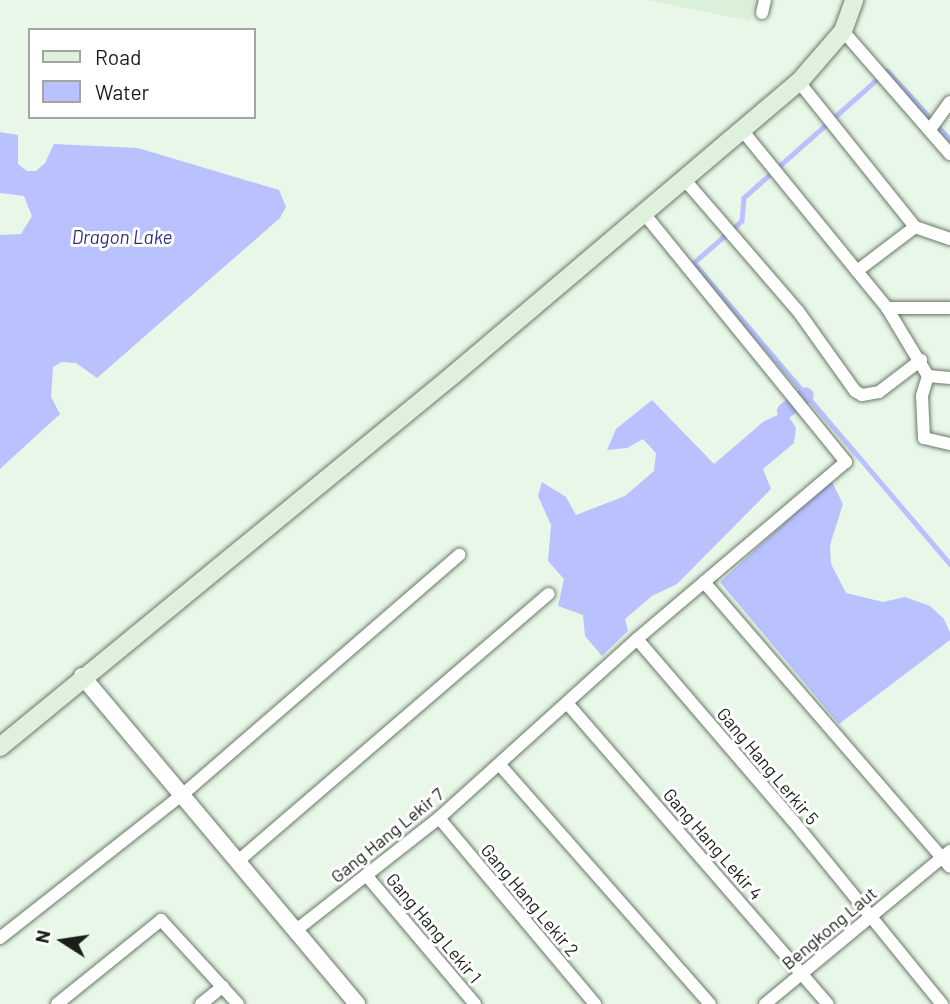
<!DOCTYPE html>
<html>
<head>
<meta charset="utf-8">
<style>
	body { margin:0 }
	#map { position:relative; width:950px; height:1004px; overflow:hidden; background:#e8f7e7; font-family:Barlow,sans-serif }
	div>[style] { position:absolute }
	.built>* { inset:0; background:#dbf0d9 }
	.water>* { inset:0; background:#b9c2fe }
	.stream>* { height:4.5px; margin:-2.25px; padding:0 2.25px; transform-origin:2.25px; border-radius:2.25px; background:#b9c2fe }
	.canal>* { height:16px; margin:-8px; padding:0 8px; transform-origin:8px; border-radius:8px; background:#b9c2fe }
	.roads { filter:drop-shadow(0 0 2px #6a7869) drop-shadow(0 0 2px #6a7869) }
	.minor>* { height:12px; margin:-6px; padding:0 6px; transform-origin:6px; border-radius:6px; background:#fff }
	.tertiary>* { height:16px; margin:-8px; padding:0 8px; transform-origin:8px; border-radius:8px; background:#fff }
	.secondary>* { height:18px; margin:-9px; padding:0 9px; transform-origin:9px; border-radius:9px; background:#dff0dd }
	span { translate:-50% -50%; white-space:nowrap; text-align:center; line-height:1.15; -webkit-text-stroke:6px #fff; paint-order:stroke }
	.street-label { font-size:18px; color:#191e19 }
	.water-label { font-size:19px; color:#312f83; font-style:italic }
	.legend { position:absolute; left:28px; top:28px; width:228px; height:91px; box-sizing:border-box; background:#fff; border:2px solid #a3a5a3; margin:0; padding:9px 12px; list-style:none; font-size:21px; color:#191e19 }
	.legend li { display:flex; align-items:center; gap:14px; height:35px }
	.legend b { width:35px; border:2px solid #a3a5a3 }
	.north { position:absolute; left:28px; top:906px; width:70px; height:70px; -webkit-text-stroke:5px #fff; paint-order:stroke; rotate:282deg; font-size:19px; font-weight:700; line-height:28px; text-align:center; color:#191e19 }
	.north::after { content:''; display:block; margin:auto; width:24px; height:32px; background:#191e19; clip-path:polygon(50% 0,100% 100%,50% 72%,0 100%) }
</style>
</head>
<body>
<div id="map">
	<div class="built">
		<i style="clip-path:polygon(647px 0,755px 0,750px 21px)"></i>
	</div>
	<div class="water">
		<i style="clip-path:polygon(0 132px,18px 135px,18px 164px,27px 171px,36px 171px,45px 163px,54px 144px,138px 148px,279px 190px,286px 207px,280px 218px,97px 378px,76px 363px,62px 362px,53px 367px,51px 397px,60px 414px,0 469px,0 235px,21px 234px,32px 216px,24px 196px,0 193px)"></i>
		<i style="clip-path:polygon(652px 400px,714px 464px,763px 422px,785px 411px,796px 428px,794px 443px,763px 469px,771px 489px,677px 584px,652px 596px,625px 619px,628px 631px,602px 656px,585px 636px,583px 615px,558px 606px,564px 579px,548px 561px,551px 525px,538px 496px,542px 482px,566px 497px,576px 515px,625px 496px,654px 471px,656px 453px,643px 439px,627px 448px,607px 450px,616px 429px)"></i>
		<i style="clip-path:polygon(831px 480px,843px 504px,830px 545px,831px 564px,846px 593px,883px 602px,905px 597px,930px 606px,944px 619px,950px 633px,950px 640px,839px 724px,720px 582px)"></i>
	</div>
	<div class="stream">
		<i style="left:950px;top:140px;width:93px;rotate:-132.4deg"></i>
		<i style="left:887px;top:71px;width:191px;rotate:138.4deg"></i>
		<i style="left:744px;top:198px;width:23px;rotate:95deg"></i>
		<i style="left:742px;top:221px;width:64px;rotate:138.8deg"></i>
		<i style="left:694px;top:263px;width:395px;rotate:49.6deg"></i>
	</div>
	<div class="canal">
		<i style="left:785px;top:411px;width:26px;rotate:-37deg"></i>
	</div>
	<div class="roads">
		<div class="minor">
			<i style="left:762px;top:13px;width:13px;rotate:-77deg"></i>
			<i style="left:843px;top:31px;width:163px;rotate:49deg"></i>
			<i style="left:799px;top:82px;width:186px;rotate:51.3deg"></i>
			<i style="left:915px;top:227px;width:37px;rotate:19deg"></i>
			<i style="left:931px;top:128px;width:32px;rotate:-54deg"></i>
			<i style="left:742px;top:130px;width:230px;rotate:50.8deg"></i>
			<i style="left:887px;top:308px;width:79px;rotate:58.9deg"></i>
			<i style="left:928px;top:376px;width:21px;rotate:107deg"></i>
			<i style="left:922px;top:396px;width:42px;rotate:87.3deg"></i>
			<i style="left:924px;top:438px;width:27px;rotate:13deg"></i>
			<i style="left:684px;top:179px;width:174px;rotate:49.2deg"></i>
			<i style="left:798px;top:311px;width:98px;rotate:54.5deg"></i>
			<i style="left:855px;top:391px;width:8px;rotate:30deg"></i>
			<i style="left:862px;top:395px;width:17px;rotate:-10deg"></i>
			<i style="left:879px;top:392px;width:53px;rotate:-37.3deg"></i>
			<i style="left:857px;top:271px;width:73px;rotate:-37.2deg"></i>
			<i style="left:887px;top:308px;width:63px"></i>
			<i style="left:928px;top:376px;width:22px;rotate:5deg"></i>
			<i style="left:704px;top:582px;width:376px;rotate:49.2deg"></i>
			<i style="left:637px;top:639px;width:241px;rotate:49.4deg"></i>
			<i style="left:794px;top:822px;width:235px;rotate:50.9deg"></i>
			<i style="left:567px;top:703px;width:398px;rotate:49.1deg"></i>
			<i style="left:500px;top:765px;width:318px;rotate:48.7deg"></i>
			<i style="left:439px;top:818px;width:243px;rotate:50deg"></i>
			<i style="left:237px;top:862px;width:411px;rotate:-40.7deg"></i>
			<i style="left:366px;top:875px;width:169px;rotate:49.8deg"></i>
			<i style="left:295px;top:931px;width:183px;rotate:-38.1deg"></i>
			<i style="left:439px;top:818px;width:267px;rotate:-42.1deg"></i>
			<i style="left:637px;top:639px;width:274px;rotate:-40.3deg"></i>
			<i style="left:846px;top:462px;width:322px;rotate:-129.1deg"></i>
			<i style="left:0;top:938px;width:231px;rotate:-38.2deg"></i>
			<i style="left:182px;top:795px;width:367px;rotate:-40.9deg"></i>
			<i style="left:57px;top:1004px;width:134px;rotate:-38.9deg"></i>
			<i style="left:161px;top:920px;width:114px;rotate:47.5deg"></i>
			<i style="left:201px;top:1004px;width:28px;rotate:-39deg"></i>
			<i style="left:765px;top:1004px;width:240px;rotate:-39.6deg"></i>
		</div>
		<div class="tertiary">
			<i style="left:82px;top:676px;width:428px;rotate:50deg"></i>
		</div>
		<div class="secondary">
			<i style="left:0;top:747px;width:586px;rotate:-39.39deg"></i>
			<i style="left:453px;top:375px;width:453px;rotate:-40.3deg"></i>
			<i style="left:799px;top:82px;width:67px;rotate:-49.2deg"></i>
			<i style="left:843px;top:31px;width:33px;rotate:-70deg"></i>
		</div>
	</div>
	<div class="street-label">
		<span style="left:768px;top:766px;rotate:50deg">Gang Hang Lerkir 5</span>
		<span style="left:387px;top:835px;rotate:-39deg">Gang Hang Lekir 7</span>
		<span style="left:713px;top:844px;rotate:49deg">Gang Hang Lekir 4</span>
		<span style="left:530px;top:900px;rotate:50deg">Gang Hang Lekir 2</span>
		<span style="left:434px;top:928px;rotate:50deg">Gang Hang Lekir 1</span>
		<span style="left:829px;top:928px;rotate:-40deg">Bengkong Laut</span>
	</div>
	<div class="water-label">
		<span style="left:122px;top:237px">Dragon Lake</span>
	</div>
	<ul class="legend">
	<li><b style="height:9px;background:#dff0dd"></b>Road</li>
	<li><b style="height:19px;background:#b9c2fe"></b>Water</li>
	</ul>
	<div class="north">N</div>
</div>
</body>
</html>
